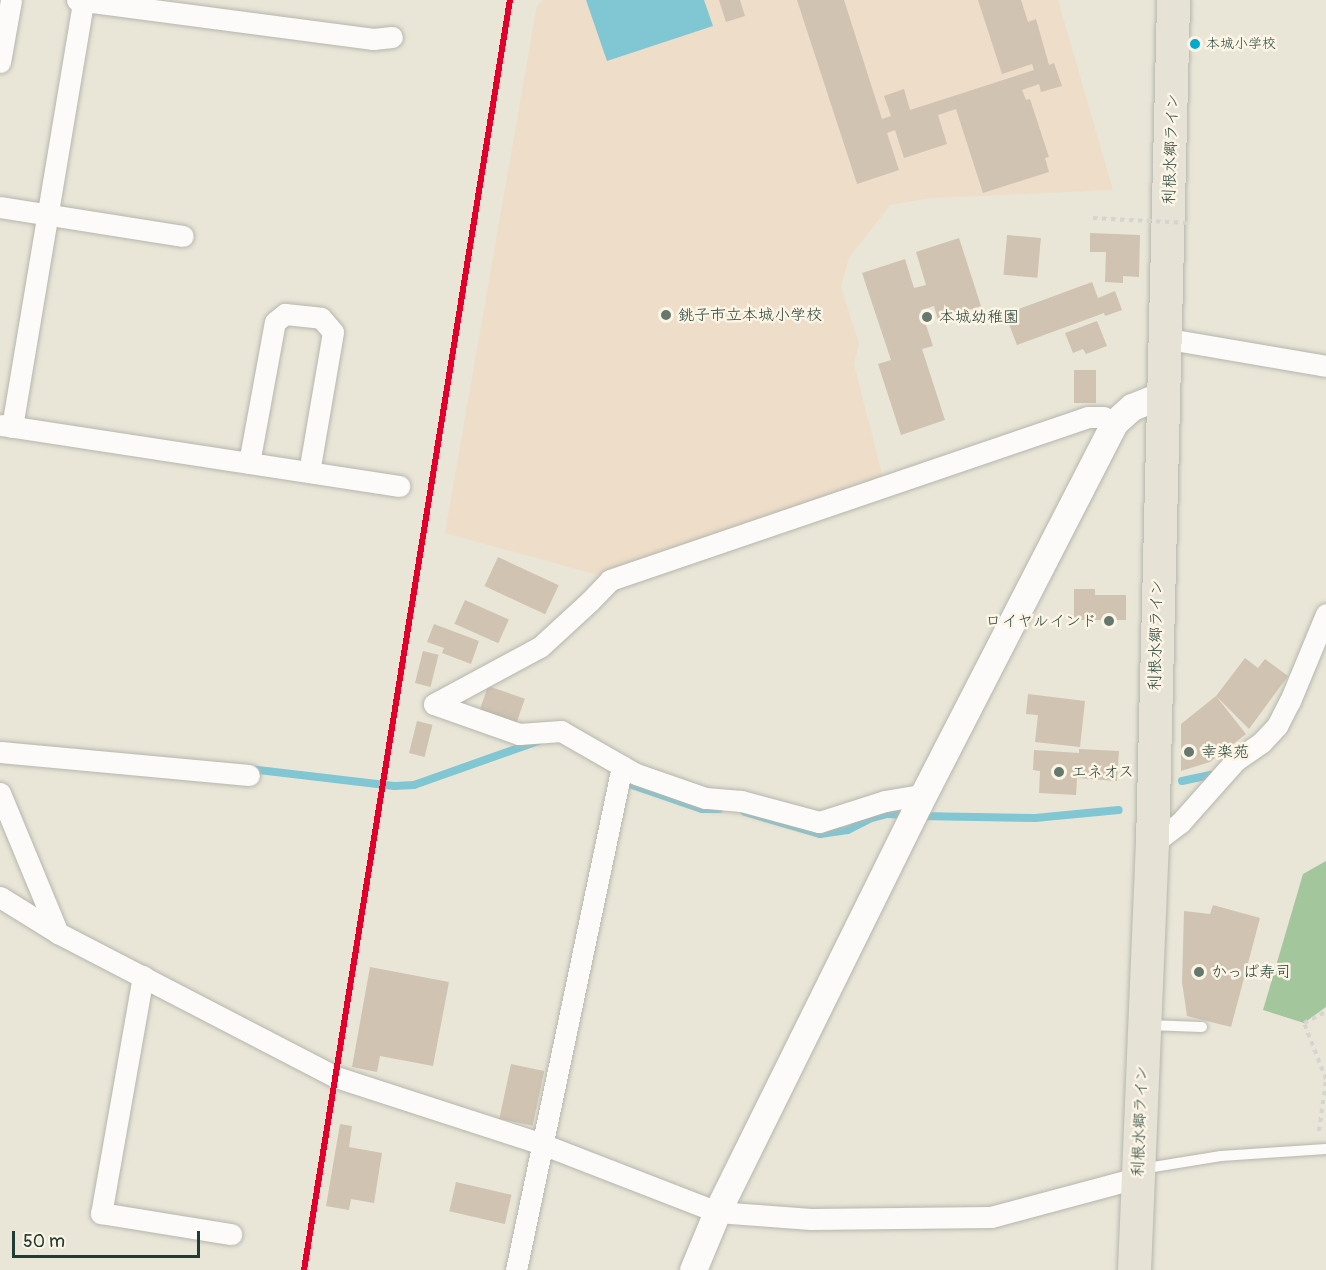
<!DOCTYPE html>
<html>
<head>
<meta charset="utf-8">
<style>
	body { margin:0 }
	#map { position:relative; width:1326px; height:1270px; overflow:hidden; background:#e9e6d8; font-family:Pangolin,"Klee One",sans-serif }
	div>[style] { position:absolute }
	.built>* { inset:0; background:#edddc9 }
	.forest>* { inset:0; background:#a4c69d }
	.water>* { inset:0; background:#80c6d3 }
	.stream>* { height:8px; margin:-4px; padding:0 4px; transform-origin:4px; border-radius:4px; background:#80c6d3 }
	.building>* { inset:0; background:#d0c3b2; transform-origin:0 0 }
	.path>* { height:4px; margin-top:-2px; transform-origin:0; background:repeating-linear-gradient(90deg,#d4d5d0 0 4.5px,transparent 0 9px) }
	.roads { filter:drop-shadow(0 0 2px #b5b6ac) drop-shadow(0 0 2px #b5b6ac) }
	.service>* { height:10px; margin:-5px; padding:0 5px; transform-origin:5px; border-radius:5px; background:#fcfbf9 }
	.minor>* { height:21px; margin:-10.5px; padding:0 10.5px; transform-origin:10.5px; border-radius:10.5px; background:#fcfbf9 }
	.tertiary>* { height:27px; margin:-13.5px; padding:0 13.5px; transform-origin:13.5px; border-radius:13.5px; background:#fcfbf9 }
	.trunk>* { height:33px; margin:-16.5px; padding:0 16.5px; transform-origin:16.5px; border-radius:16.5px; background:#e6e2d5 }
	.path-bridge>* { height:4px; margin-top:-2px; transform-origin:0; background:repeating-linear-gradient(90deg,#d4d5d0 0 4.5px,transparent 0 9px) }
	.rail-1>* { height:6px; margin:-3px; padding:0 3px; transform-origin:3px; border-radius:3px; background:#e4002b }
	.dots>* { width:16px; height:16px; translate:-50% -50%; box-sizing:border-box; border:3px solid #fcf5e5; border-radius:50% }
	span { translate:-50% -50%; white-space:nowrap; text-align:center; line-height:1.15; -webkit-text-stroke:5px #fcf5e5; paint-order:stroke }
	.bus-label { font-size:14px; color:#1f3d34 }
	.left { translate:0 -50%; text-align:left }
	.street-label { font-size:16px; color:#1f3d34 }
	.poi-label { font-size:16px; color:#1f3d34 }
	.right { translate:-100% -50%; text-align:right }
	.scale { position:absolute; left:12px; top:1231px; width:188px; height:27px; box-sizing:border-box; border:3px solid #1f3d34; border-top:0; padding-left:8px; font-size:18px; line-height:21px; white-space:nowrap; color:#1f3d34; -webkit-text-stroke:4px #fcf5e5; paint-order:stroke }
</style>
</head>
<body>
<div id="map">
	<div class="built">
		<i style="clip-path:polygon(544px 0,1058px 0,1113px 190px,930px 198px,890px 205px,849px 258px,841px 287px,859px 344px,854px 364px,883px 478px,601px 576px,445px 533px,537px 5px)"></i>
	</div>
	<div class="forest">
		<i style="clip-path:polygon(1326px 861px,1326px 1007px,1304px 1023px,1263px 1010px,1303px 874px)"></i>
	</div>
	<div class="water">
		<i style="clip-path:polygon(586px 0,704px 0,713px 26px,607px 61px)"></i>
	</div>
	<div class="stream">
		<i style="left:249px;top:769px;width:146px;rotate:6.7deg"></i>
		<i style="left:394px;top:786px;width:20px;rotate:-3deg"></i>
		<i style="left:414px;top:785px;width:132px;rotate:-19.5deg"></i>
		<i style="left:620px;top:778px;width:11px;rotate:34deg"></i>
		<i style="left:629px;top:784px;width:77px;rotate:18.9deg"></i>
		<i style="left:702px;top:809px;width:17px"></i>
		<i style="left:1182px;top:781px;width:29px;rotate:-12deg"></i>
		<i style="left:745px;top:812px;width:78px;rotate:16.3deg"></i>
		<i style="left:820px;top:834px;width:28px;rotate:-8deg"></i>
		<i style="left:848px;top:830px;width:27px;rotate:-27deg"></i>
		<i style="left:872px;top:818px;width:16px;rotate:-15deg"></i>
		<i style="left:887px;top:814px;width:19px;rotate:3deg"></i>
		<i style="left:918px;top:816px;width:117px;rotate:1deg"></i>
		<i style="left:1035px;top:818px;width:84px;rotate:-5.4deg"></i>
	</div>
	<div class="building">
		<i style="clip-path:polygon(719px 0,740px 0,745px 16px,726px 22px)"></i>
		<i style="clip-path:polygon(797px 0,844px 0,882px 119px,891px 116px,884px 96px,904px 89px,910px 110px,1034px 70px,1032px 64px,1002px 74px,978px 0,1021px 0,1028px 22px,1036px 19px,1049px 65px,1054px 63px,1062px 86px,1041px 92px,1039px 84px,1022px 90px,1026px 100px,1030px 99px,1049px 157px,1045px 158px,1049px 172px,983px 193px,956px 109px,938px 115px,947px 144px,904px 158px,895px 130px,887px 133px,899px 170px,857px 184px)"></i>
		<i style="clip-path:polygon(1090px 233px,1140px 235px,1139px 277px,1123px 276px,1123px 283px,1105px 282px,1106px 252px,1090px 252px)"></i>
		<i style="left:1007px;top:235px;width:34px;height:40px;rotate:5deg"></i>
		<i style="clip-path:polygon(959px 238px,981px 306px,938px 320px,934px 306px,921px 310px,933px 346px,922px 349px,945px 420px,901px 435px,878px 364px,891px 360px,862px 273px,905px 259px,914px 288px,926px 285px,916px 252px)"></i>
		<i style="clip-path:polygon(1092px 282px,1098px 298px,1115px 291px,1122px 310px,1105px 316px,1104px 313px,1017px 345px,1005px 314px)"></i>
		<i style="clip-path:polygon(1097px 321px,1107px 346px,1086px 354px,1083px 349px,1073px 353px,1065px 333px)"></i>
		<i style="left:1074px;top:370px;width:22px;height:33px"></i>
		<i style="left:498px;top:557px;width:67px;height:32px;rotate:25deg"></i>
		<i style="clip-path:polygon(1074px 589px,1095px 589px,1095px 595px,1126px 595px,1126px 620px,1115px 620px,1115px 626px,1104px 626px,1104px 620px,1074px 620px)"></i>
		<i style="left:465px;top:600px;width:48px;height:26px;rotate:24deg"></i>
		<i style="clip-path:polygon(434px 624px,479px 641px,471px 664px,442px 653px,444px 648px,427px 642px)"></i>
		<i style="left:423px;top:651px;width:16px;height:33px;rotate:14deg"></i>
		<i style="clip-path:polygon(1245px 658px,1258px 668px,1265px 659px,1288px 676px,1249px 729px,1216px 696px,1246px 734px,1210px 762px,1181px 771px,1181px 724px,1216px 696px)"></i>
		<i style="left:488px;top:686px;width:39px;height:31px;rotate:19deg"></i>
		<i style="clip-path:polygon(1028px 694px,1085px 701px,1080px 747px,1035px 742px,1038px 715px,1026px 714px)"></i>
		<i style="left:417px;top:721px;width:16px;height:33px;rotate:14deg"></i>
		<i style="clip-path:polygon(1079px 749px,1119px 751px,1117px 781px,1077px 778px,1076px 795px,1039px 793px,1040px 771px,1033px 770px,1034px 750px,1079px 753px)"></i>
		<i style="clip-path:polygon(1213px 905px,1260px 918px,1231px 1027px,1187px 1016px,1182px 982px,1184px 911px,1210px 914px)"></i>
		<i style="clip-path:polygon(370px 967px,449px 982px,433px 1066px,380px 1056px,377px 1072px,352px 1067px)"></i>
		<i style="left:511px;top:1064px;width:34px;height:56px;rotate:12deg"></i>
		<i style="clip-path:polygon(340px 1124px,352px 1126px,349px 1147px,382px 1153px,374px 1203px,351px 1199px,349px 1210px,326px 1206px)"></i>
		<i style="left:456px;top:1182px;width:57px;height:30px;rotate:13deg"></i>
	</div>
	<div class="path">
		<i style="left:1093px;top:218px;width:36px;rotate:3deg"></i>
		<i style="left:1319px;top:1131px;width:52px;rotate:-82.3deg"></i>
		<i style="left:1326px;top:1079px;width:60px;rotate:-111.4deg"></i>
		<i style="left:1304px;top:1023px;width:25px;rotate:-27deg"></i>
	</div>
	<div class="roads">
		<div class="service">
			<i style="left:1147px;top:1025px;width:55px;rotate:2.1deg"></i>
			<i style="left:1141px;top:1169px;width:81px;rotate:-9.2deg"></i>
			<i style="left:1221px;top:1156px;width:105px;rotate:-3.8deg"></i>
		</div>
		<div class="minor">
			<i style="left:77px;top:0;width:299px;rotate:7.5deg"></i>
			<i style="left:373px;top:39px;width:19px;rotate:-6deg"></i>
			<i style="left:0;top:62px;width:63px;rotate:-79.9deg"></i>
			<i style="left:0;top:207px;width:185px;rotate:9deg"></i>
			<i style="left:1163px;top:338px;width:165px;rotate:9.7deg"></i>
			<i style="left:1px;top:425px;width:403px;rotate:8.7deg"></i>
			<i style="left:12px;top:427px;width:432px;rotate:-80.5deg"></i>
			<i style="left:249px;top:463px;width:143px;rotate:-79.6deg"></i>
			<i style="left:275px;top:322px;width:13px;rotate:-39deg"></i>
			<i style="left:285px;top:314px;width:36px;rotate:6deg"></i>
			<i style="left:321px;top:318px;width:18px;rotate:49deg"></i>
			<i style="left:333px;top:332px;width:142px;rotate:99.7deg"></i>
			<i style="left:0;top:752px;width:250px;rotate:5.3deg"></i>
			<i style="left:0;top:793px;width:152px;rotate:67.5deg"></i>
			<i style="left:926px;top:794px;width:42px;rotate:170.3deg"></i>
			<i style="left:885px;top:801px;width:69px;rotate:162.3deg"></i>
			<i style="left:819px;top:822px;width:81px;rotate:-164.9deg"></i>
			<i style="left:741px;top:801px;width:36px;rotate:-175deg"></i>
			<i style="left:705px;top:798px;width:73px;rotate:-160.8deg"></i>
			<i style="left:636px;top:774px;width:86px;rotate:-150.2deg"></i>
			<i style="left:561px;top:731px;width:42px;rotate:175.9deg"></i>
			<i style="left:519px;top:734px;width:90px;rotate:-160.6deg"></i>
			<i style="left:434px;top:704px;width:120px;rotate:-28.3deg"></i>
			<i style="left:540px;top:647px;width:68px;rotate:-42.6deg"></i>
			<i style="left:590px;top:601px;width:29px;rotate:-46deg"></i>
			<i style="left:610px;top:580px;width:505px;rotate:-18.83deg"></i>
			<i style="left:1088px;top:417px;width:15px"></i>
			<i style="left:1103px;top:417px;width:13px;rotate:29deg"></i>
			<i style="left:1152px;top:844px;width:35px;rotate:-37deg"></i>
			<i style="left:1180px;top:823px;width:83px;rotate:-48.4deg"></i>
			<i style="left:1235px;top:761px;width:33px;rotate:-35deg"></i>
			<i style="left:1262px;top:742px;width:22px;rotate:-47deg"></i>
			<i style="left:1277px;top:726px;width:28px;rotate:-63deg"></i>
			<i style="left:1290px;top:701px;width:94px;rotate:-67.5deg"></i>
			<i style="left:0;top:897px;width:68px;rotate:31.8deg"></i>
			<i style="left:58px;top:933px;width:313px;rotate:27.4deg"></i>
			<i style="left:336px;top:1077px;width:217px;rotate:18deg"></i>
			<i style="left:542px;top:1144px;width:188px;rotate:21.2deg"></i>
			<i style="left:717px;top:1212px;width:94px;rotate:4.3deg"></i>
			<i style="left:811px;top:1219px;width:180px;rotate:-0.6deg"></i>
			<i style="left:991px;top:1217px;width:151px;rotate:-15deg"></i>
			<i style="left:143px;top:976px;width:241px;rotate:100deg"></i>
			<i style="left:101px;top:1213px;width:132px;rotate:9.2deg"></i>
			<i style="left:516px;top:1270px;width:515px;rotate:-78.12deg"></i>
		</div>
		<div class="tertiary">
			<i style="left:693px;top:1270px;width:63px;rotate:-67.5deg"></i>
			<i style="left:717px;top:1212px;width:454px;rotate:-63.7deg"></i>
			<i style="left:918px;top:805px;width:429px;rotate:-62.8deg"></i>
			<i style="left:1114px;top:423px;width:24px;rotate:-42deg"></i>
			<i style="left:1132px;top:407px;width:32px;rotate:-22deg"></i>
		</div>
		<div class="trunk">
			<i style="left:1134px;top:1270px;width:426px;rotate:-87.6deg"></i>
			<i style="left:1152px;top:844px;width:844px;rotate:-88.57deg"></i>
		</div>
	</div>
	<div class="path-bridge">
		<i style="left:1129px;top:220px;width:60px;rotate:2.9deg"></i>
	</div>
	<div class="rail-1">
		<i style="left:304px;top:1270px;width:1287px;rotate:-80.79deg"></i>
	</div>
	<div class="dots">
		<i style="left:1195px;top:44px;background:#00a9ce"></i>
		<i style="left:666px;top:315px;background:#66786d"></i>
		<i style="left:927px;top:317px;background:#66786d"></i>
		<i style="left:1109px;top:621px;background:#66786d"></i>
		<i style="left:1189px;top:752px;background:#66786d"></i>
		<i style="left:1059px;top:772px;background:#66786d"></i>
		<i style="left:1199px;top:972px;background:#66786d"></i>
	</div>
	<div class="bus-label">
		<span class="left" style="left:1206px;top:44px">本城小学校</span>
	</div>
	<div class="street-label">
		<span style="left:1171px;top:149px;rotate:-88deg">利根水郷ライン</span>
		<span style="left:1156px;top:635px;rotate:-89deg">利根水郷ライン</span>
		<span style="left:1140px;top:1121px;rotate:-88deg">利根水郷ライン</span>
	</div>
	<div class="poi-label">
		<span class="left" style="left:678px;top:315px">銚子市立本城小学校</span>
		<span class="left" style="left:939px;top:317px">本城幼稚園</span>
		<span class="right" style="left:1097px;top:621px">ロイヤルインド</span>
		<span class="left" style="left:1201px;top:752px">幸楽苑</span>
		<span class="left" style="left:1071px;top:772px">エネオス</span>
		<span class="left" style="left:1211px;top:972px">かっぱ寿司</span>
	</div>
	<div class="scale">50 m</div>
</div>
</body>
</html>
